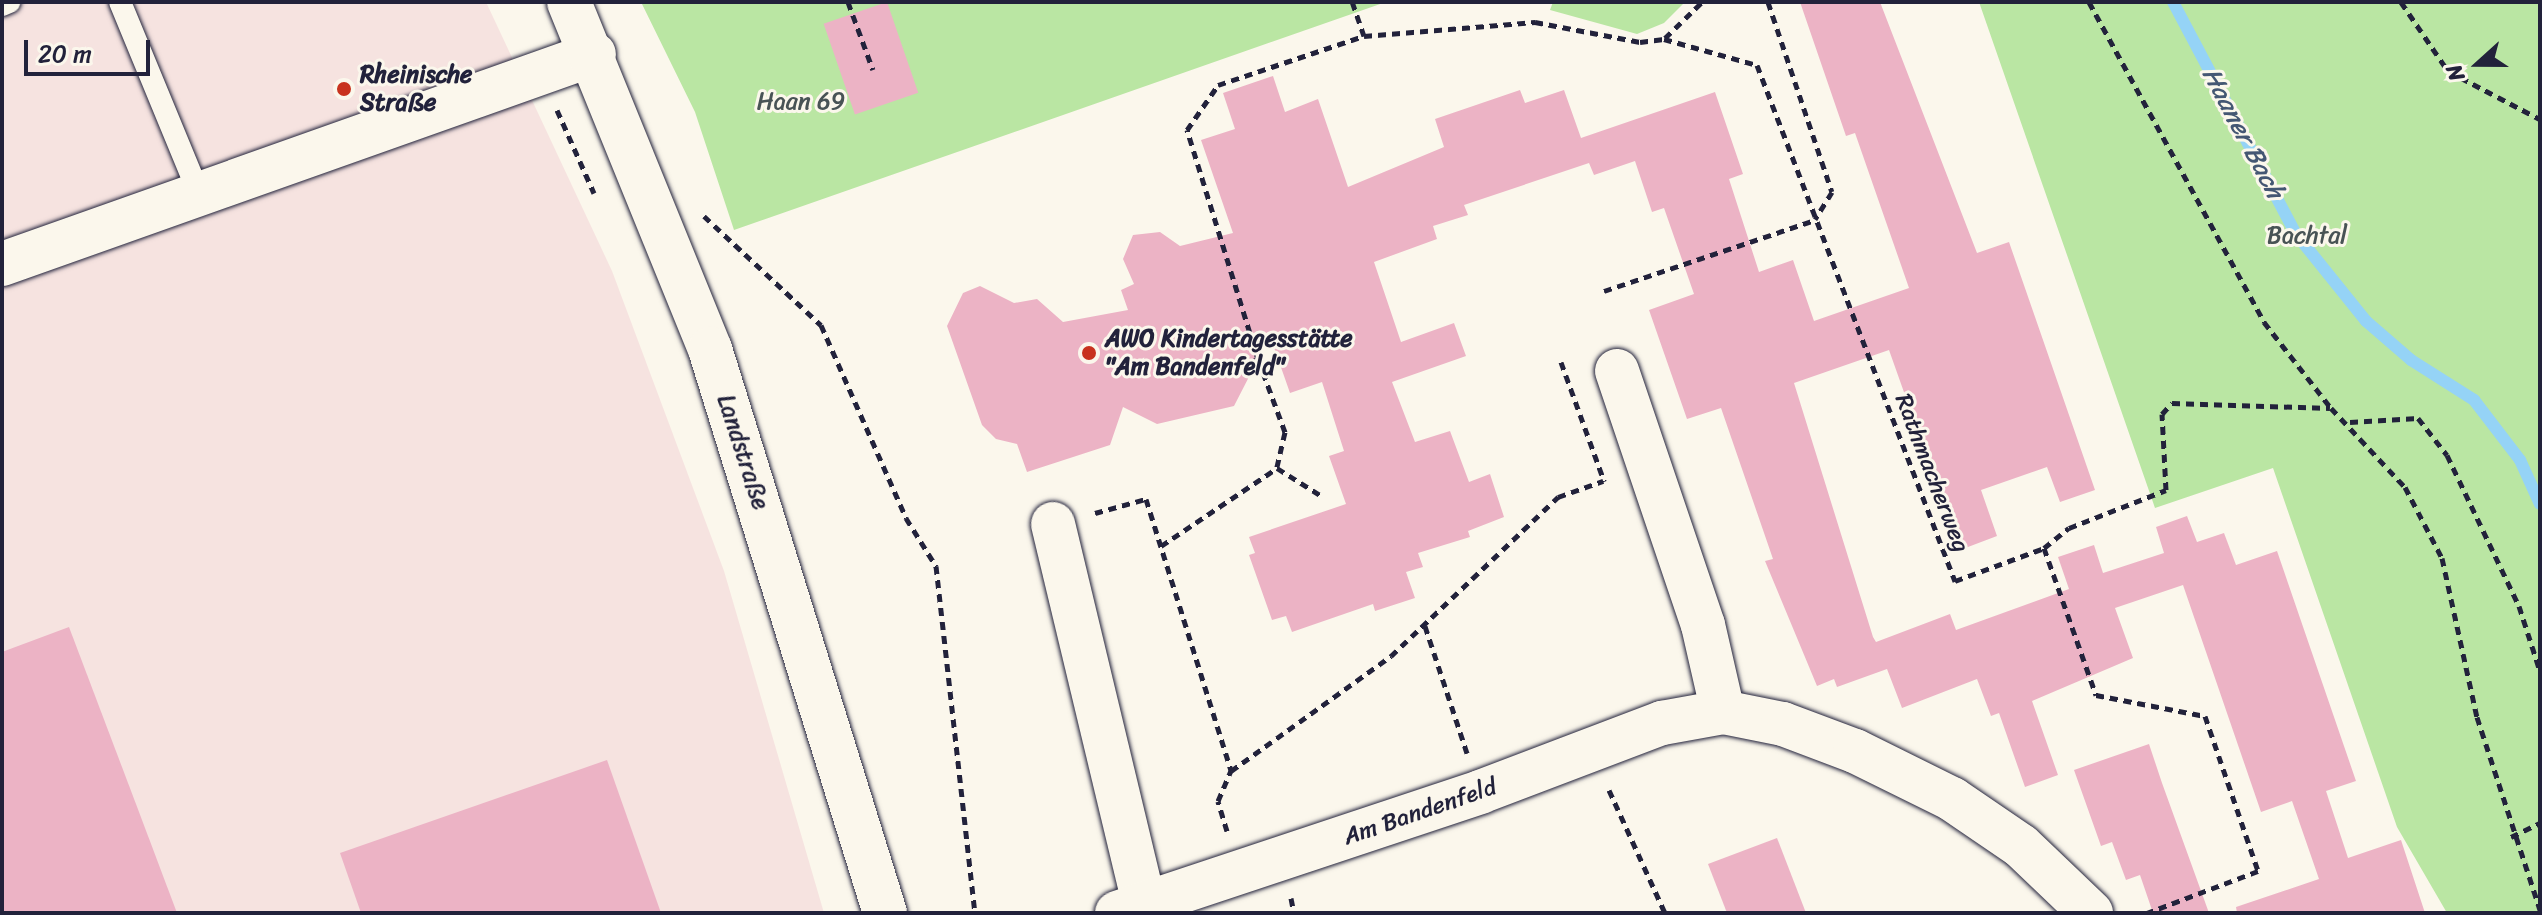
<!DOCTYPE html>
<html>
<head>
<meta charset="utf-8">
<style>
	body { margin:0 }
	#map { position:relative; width:2542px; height:915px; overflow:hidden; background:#fbf7ec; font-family:Sriracha,sans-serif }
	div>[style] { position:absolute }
	.built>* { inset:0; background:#f6e3e0 }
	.green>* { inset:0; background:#bae6a3 }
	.stream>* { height:12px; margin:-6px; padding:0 6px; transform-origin:6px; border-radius:6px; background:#95d3f6 }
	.building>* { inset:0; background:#ecb3c5; transform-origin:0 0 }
	.path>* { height:5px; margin-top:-2.5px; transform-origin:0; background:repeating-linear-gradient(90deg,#22223b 0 8px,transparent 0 14px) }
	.roads { filter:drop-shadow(0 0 2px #22223b) drop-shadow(0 0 2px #22223b) }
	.service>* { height:22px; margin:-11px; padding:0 11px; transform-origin:11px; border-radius:11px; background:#fbf7ec }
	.minor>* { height:44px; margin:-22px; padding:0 22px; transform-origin:22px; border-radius:22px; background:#fbf7ec }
	.secondary>* { height:44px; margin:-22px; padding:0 22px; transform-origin:22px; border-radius:22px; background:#fbf7ec }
	.dots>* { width:22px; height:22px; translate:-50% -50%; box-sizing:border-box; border:4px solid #fbf7ec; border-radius:50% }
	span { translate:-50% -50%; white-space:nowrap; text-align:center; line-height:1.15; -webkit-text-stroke:6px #fbf7ec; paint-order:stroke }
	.poi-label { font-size:24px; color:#22223b; font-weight:700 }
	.left { translate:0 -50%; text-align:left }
	.park-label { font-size:24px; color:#485355 }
	.street-label { font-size:24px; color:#22223b }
	.water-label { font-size:26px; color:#445773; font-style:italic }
	.frame { position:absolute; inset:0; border:4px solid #22223b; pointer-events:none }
	.north { position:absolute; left:2438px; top:24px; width:80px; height:80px; -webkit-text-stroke:6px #fbf7ec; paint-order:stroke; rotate:249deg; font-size:22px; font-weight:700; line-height:32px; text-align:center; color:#22223b }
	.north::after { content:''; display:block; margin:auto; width:28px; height:36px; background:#22223b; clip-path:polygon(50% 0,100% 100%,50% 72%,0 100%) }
	.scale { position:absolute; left:24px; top:40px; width:126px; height:36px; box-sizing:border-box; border:4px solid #22223b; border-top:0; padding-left:10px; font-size:24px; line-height:28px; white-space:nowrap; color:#22223b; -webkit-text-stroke:6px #fbf7ec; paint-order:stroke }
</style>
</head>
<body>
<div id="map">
	<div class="built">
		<i style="clip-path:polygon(2px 2px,486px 2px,612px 271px,724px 571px,824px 913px,2px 913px)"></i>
	</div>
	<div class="green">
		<i style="clip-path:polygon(641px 2px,1386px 2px,734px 230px,695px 112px)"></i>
		<i style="clip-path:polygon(1553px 2px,1685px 2px,1664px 23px,1637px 34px,1550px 10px)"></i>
		<i style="clip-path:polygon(1979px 2px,2540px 2px,2540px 913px,2447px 913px,2397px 827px,2273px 468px,2155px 508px)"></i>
	</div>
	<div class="stream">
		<i style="left:2173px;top:2px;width:263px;rotate:62.1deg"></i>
		<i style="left:2296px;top:234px;width:112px;rotate:51.2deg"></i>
		<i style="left:2366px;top:321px;width:60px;rotate:40.9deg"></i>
		<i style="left:2411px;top:360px;width:75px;rotate:32.4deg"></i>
		<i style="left:2474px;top:400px;width:76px;rotate:52.5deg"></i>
		<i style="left:2520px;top:460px;width:48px;rotate:65.6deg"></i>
	</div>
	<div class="building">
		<i style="left:887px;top:2px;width:96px;height:67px;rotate:71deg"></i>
		<i style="clip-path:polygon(1800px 2px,1880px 2px,1977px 253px,2009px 242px,2095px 490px,2060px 502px,2047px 467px,1981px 490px,1997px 536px,1960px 550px,1889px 350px,1794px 383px,1873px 637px,1876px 642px,1950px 614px,1956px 630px,2069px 589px,2058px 557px,2094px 545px,2103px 573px,2164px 553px,2156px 527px,2187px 516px,2197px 542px,2224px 533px,2236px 565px,2277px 551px,2356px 781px,2326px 791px,2348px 858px,2401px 840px,2425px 913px,2237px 913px,2236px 907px,2319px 879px,2292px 801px,2261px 812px,2183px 585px,2115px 608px,2133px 658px,2032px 701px,2058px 775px,2025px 787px,1999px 713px,1991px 716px,1977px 679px,1902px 708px,1887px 669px,1837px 687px,1834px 679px,1817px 686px,1765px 561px,1773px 559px,1721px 408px,1687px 419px,1649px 310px,1694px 294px,1664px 208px,1652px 212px,1635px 161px,1594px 175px,1589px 163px,1464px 205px,1468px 215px,1433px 226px,1437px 239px,1374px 262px,1401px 342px,1454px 323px,1466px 356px,1392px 382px,1415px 442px,1450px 431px,1469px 482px,1490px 474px,1504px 517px,1468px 531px,1470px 537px,1418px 553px,1423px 567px,1406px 572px,1415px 598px,1375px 611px,1373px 604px,1292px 632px,1286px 616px,1272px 620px,1249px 555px,1255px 553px,1249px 537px,1346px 504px,1329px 456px,1344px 451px,1322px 382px,1290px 393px,1270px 336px,1234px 406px,1157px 424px,1123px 407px,1110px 445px,1027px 472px,1017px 444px,996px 439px,982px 425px,947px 326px,963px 293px,980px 286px,1014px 303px,1037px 299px,1063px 322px,1128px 310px,1121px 290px,1134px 284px,1123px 259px,1133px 235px,1160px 232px,1180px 246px,1233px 233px,1201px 140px,1235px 129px,1223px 93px,1273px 76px,1285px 112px,1318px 99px,1348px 187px,1444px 147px,1435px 119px,1520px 90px,1525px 103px,1564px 90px,1581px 138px,1715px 92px,1743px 174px,1729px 179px,1759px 272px,1793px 260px,1814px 321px,1909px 288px,1855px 133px,1846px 136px)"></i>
		<i style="clip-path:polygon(69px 627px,139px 812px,177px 913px,2px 913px,2px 652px)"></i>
		<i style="clip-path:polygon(2149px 744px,2162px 783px,2209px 913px,2153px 913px,2140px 875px,2126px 880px,2112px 842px,2101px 846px,2074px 770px)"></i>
		<i style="clip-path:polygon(607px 760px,661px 913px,361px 913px,340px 853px)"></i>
		<i style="clip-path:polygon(1777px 838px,1806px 913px,1727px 913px,1708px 864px)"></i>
	</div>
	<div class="path">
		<i style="left:848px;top:2px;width:72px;rotate:69.8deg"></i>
		<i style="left:1768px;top:2px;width:200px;rotate:71.4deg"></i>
		<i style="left:1832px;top:192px;width:32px;rotate:122deg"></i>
		<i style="left:2089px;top:2px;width:365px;rotate:61.3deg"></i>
		<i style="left:2264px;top:322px;width:109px;rotate:52.1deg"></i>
		<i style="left:2331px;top:408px;width:108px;rotate:46.9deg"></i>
		<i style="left:2405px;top:487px;width:80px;rotate:62.5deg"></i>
		<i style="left:2442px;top:558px;width:163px;rotate:77.6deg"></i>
		<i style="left:2477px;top:717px;width:203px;rotate:71.9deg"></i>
		<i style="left:2401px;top:2px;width:83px;rotate:55.7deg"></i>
		<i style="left:2448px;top:71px;width:104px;rotate:27.6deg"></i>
		<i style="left:1364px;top:36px;width:172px;rotate:-4.7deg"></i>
		<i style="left:1535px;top:22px;width:107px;rotate:10.8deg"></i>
		<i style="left:1640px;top:42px;width:24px;rotate:-7deg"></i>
		<i style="left:1664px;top:39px;width:97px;rotate:15.6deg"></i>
		<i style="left:1757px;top:65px;width:553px;rotate:69.01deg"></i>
		<i style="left:1955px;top:581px;width:95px;rotate:-20.3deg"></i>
		<i style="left:2044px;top:548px;width:156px;rotate:70.5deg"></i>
		<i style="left:2096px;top:695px;width:111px;rotate:10.9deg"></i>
		<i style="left:2205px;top:716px;width:164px;rotate:71.1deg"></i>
		<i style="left:2258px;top:871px;width:119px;rotate:159.3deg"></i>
		<i style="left:1665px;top:38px;width:52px;rotate:-44.2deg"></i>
		<i style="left:557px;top:110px;width:91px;rotate:66deg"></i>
		<i style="left:704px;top:216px;width:160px;rotate:43deg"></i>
		<i style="left:821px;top:325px;width:211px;rotate:66.2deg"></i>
		<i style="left:906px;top:518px;width:57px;rotate:58deg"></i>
		<i style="left:936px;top:566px;width:349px;rotate:83.6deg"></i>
		<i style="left:1604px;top:291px;width:223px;rotate:-18.6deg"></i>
		<i style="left:1258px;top:359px;width:240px;rotate:-107.2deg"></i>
		<i style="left:1187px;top:130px;width:55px;rotate:-55.4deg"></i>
		<i style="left:1218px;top:85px;width:154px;rotate:-18.6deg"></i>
		<i style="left:1364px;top:36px;width:36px;rotate:-109deg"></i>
		<i style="left:1561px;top:362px;width:127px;rotate:70.1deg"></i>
		<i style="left:1228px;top:370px;width:32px;rotate:-20deg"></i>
		<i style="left:1258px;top:359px;width:78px;rotate:69.7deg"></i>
		<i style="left:1285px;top:432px;width:37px;rotate:103deg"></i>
		<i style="left:2350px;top:422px;width:68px;rotate:-3.4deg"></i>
		<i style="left:2418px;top:418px;width:47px;rotate:51.9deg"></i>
		<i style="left:2447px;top:455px;width:167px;rotate:64.5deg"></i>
		<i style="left:2519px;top:606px;width:68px;rotate:72.1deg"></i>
		<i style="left:1095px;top:513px;width:53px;rotate:-15.4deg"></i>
		<i style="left:1146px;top:499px;width:285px;rotate:72.6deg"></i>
		<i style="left:1161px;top:546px;width:140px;rotate:-33.9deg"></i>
		<i style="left:1277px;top:468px;width:51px;rotate:32.1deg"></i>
		<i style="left:2044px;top:548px;width:32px;rotate:-39deg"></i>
		<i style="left:2069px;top:528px;width:104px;rotate:-21.4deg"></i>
		<i style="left:2166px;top:490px;width:76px;rotate:-93deg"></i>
		<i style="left:2162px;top:414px;width:15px;rotate:-48deg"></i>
		<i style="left:2172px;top:403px;width:158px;rotate:1.8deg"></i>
		<i style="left:1425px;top:626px;width:134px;rotate:71.7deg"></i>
		<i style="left:1609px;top:790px;width:135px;rotate:65.5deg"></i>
		<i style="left:1227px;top:831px;width:31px;rotate:-107deg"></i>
		<i style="left:1218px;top:801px;width:33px;rotate:-67deg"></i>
		<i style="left:1231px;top:771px;width:197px;rotate:-35.7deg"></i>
		<i style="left:1391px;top:656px;width:231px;rotate:-43.6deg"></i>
		<i style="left:1558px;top:497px;width:48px;rotate:-19.6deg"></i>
		<i style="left:2511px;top:837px;width:32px;rotate:-26deg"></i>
		<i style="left:1291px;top:898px;width:15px;rotate:79deg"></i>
	</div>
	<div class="roads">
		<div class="service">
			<i style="left:120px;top:2px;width:208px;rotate:67.6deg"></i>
			<i style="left:2px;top:5px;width:8px;rotate:-23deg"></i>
		</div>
		<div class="minor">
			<i style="left:2px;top:264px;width:628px;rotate:-19.53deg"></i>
			<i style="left:1617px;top:371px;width:268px;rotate:71.3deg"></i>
			<i style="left:1703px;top:625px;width:89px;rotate:77.1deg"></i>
			<i style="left:1053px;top:524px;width:391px;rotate:76.5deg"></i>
			<i style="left:1117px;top:913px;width:383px;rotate:-18.4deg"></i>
			<i style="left:1480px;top:792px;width:195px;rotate:-20.8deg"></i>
			<i style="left:1662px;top:723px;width:62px;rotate:-10.2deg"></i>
			<i style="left:1723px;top:712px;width:61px;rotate:11.3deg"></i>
			<i style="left:1783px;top:724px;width:77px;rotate:20.6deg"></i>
			<i style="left:1855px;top:751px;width:108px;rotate:26.3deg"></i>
			<i style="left:1952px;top:799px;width:83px;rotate:34.3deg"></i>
			<i style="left:2021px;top:846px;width:97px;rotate:43.7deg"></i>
		</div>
		<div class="secondary">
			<i style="left:569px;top:2px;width:375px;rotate:67.9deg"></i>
			<i style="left:710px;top:349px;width:591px;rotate:72.76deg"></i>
		</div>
	</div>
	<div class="dots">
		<i style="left:344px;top:89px;background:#c8321e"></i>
		<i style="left:1089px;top:353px;background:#c8321e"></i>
	</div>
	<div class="poi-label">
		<span class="left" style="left:360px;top:89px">Rheinische<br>Straße</span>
		<span class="left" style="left:1105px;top:353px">AWO Kindertagesstätte<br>"Am Bandenfeld"</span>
	</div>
	<div class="park-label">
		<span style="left:801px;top:102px">Haan 69</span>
		<span style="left:2307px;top:236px">Bachtal</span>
	</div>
	<div class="street-label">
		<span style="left:743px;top:452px;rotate:72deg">Landstraße</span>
		<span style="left:1932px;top:473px;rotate:69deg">Rathmacherweg</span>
		<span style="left:1420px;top:812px;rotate:-19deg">Am Bandenfeld</span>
	</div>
	<div class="water-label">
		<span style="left:2243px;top:133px;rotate:62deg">Haaner Bach</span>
	</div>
	<div class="frame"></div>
	<div class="north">N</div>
	<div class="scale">20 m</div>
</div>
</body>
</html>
